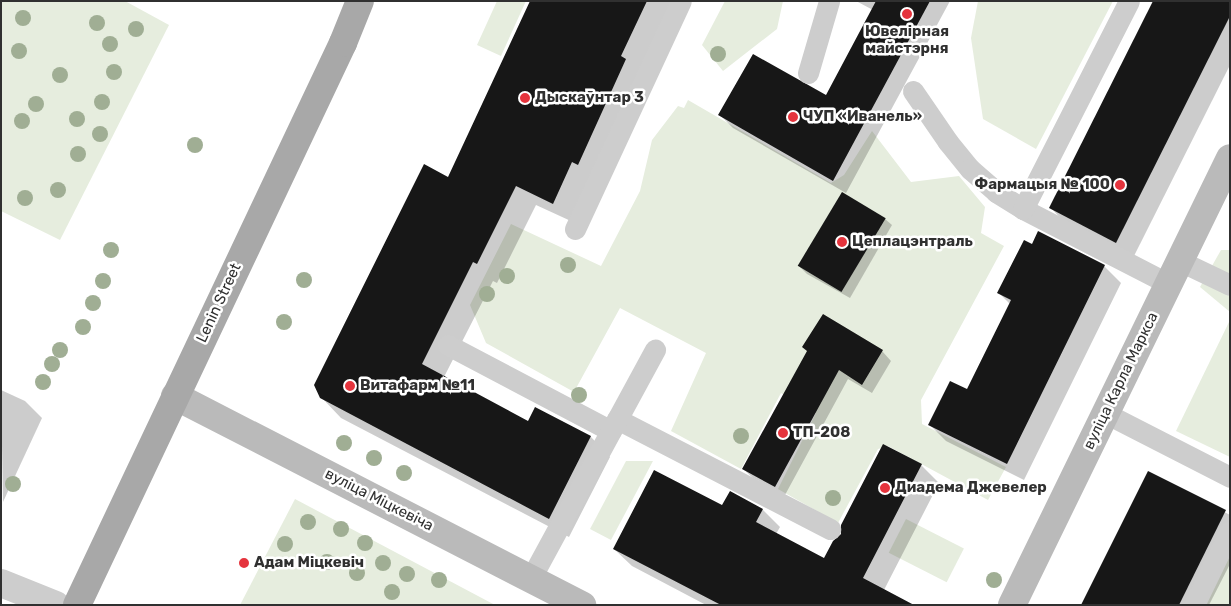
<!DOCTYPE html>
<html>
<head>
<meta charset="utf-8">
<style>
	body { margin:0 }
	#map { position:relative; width:1231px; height:606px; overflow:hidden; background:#fff; font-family:Rubik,sans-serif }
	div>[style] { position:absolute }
	.green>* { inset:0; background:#e6edde; transform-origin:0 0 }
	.shadow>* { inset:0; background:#0003 }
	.building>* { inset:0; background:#171717; transform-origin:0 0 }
	.service>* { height:21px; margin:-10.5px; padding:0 10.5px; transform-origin:10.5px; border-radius:10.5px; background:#cdcdcd }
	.minor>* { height:28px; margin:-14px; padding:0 14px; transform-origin:14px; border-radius:14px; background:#cdcdcd }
	.secondary>* { height:28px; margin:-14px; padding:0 14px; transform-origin:14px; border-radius:14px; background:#bababa }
	.primary>* { height:28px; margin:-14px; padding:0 14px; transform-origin:14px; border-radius:14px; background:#a8a8a8 }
	.trees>* { width:16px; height:16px; margin:-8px; border-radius:50%; background:#a0ae94 }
	.dots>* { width:14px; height:14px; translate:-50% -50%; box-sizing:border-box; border:2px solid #fff; border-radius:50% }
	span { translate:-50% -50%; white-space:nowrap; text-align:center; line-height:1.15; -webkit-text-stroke:5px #fff; paint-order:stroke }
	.poi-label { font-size:15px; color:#303030; font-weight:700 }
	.left { translate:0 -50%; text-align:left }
	.right { translate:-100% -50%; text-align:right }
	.street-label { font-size:15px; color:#303030 }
	.frame { position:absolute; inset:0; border:2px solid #303030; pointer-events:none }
</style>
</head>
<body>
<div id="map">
	<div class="green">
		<i style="clip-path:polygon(1px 1px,125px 1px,169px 25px,60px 240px,1px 211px)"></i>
		<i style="clip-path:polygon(497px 1px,526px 1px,501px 56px,477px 45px)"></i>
		<i style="clip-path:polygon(725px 1px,783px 1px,777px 29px,723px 71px,702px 45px)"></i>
		<i style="clip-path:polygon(978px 1px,1113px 1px,1036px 149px,983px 119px,971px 38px)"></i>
		<i style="clip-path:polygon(688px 100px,831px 183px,844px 175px,872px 131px,911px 182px,959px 176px,985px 207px,981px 233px,1004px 246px,921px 400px,922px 424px,1006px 467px,988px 500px,888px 446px,878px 449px,838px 523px,778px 489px,816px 413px,781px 393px,741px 469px,671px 431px,706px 353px,620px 308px,574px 392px,486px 343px,470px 305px,511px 224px,601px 266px,640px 191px,652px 140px,678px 106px,684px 108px)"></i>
		<i style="clip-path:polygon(1221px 250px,1230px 250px,1230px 312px,1200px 287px)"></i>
		<i style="clip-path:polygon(1230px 320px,1230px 457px,1176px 431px)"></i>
		<i style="clip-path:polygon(626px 461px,653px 461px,611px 540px,590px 529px)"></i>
		<i style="clip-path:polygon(295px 499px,495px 605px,240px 605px)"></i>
		<i style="left:906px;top:519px;width:65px;height:38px;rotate:27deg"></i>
		<i style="clip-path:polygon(1230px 546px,1230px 605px,1195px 605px)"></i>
	</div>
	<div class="shadow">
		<i style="clip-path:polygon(531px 1px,675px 1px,573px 222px,536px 205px,497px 283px,493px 281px,444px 377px,529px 422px,535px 409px,591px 437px,610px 457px,569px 537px,341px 418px,321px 397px,449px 178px)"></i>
		<i style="clip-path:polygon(856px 1px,950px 1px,846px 193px,733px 128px,720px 115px,826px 97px,873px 10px)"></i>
		<i style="clip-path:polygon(1230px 1px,1230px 65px,1133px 258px,1067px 225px,1051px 208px)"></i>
		<i style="clip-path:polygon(885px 219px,892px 225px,850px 298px,807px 274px,800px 267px)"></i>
		<i style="clip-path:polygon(1104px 266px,1121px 283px,1024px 480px,946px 441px,930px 425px,967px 391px,1010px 304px,999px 293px)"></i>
		<i style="clip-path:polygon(882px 351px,891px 361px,872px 393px,848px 379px,785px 495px,753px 478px,743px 469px,808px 352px)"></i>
		<i style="clip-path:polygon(1px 390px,25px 401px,42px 418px,3px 502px)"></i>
		<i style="clip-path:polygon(921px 465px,939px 483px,884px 590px,911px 605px,706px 605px,632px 566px,614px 549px,723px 507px,763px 510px,780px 527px,776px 534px,825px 559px)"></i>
		<i style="clip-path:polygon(1149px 472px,1230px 515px,1230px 564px,1209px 605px,1082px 605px)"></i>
	</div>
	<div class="building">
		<i style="clip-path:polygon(530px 1px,647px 1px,621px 56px,626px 59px,578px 165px,572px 162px,553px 204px,516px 186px,477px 264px,473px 262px,422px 364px,528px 421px,535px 407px,591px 436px,549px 519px,320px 398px,314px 385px,424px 164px,448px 177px)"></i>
		<i style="clip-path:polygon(876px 1px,930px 1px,833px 181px,718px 115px,753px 54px,826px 95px)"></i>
		<i style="clip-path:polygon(1153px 1px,1230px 1px,1230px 16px,1116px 243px,1049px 208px)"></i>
		<i style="left:842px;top:192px;width:51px;height:86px;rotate:31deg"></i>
		<i style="clip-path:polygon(1038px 231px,1105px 265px,1007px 464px,928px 425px,950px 381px,967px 389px,1011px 300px,997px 293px,1024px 240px,1032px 244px)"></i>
		<i style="clip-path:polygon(823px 314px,883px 350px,862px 385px,839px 370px,775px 487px,742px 469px,807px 351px,802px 347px)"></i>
		<i style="clip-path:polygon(883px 444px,922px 464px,863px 578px,914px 605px,721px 605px,613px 549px,654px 470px,722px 505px,730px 491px,763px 509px,756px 522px,824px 558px,833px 541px,841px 534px,841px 525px)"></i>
		<i style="clip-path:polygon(1148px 471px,1226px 510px,1179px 605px,1081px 605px)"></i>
	</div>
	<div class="service">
		<i style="left:808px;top:73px;width:75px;rotate:-73.7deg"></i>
		<i style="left:913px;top:91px;width:62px;rotate:55.5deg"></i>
		<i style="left:948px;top:142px;width:35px;rotate:51deg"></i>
		<i style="left:970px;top:169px;width:35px;rotate:41deg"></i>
		<i style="left:996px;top:192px;width:32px;rotate:32deg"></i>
		<i style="left:1023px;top:209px;width:164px;rotate:27.2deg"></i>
		<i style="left:1023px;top:209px;width:233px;rotate:-63deg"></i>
		<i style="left:575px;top:229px;width:251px;rotate:-65.1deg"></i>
		<i style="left:1180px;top:261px;width:55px;rotate:25.6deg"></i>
		<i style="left:448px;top:345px;width:184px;rotate:27.8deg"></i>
		<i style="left:1105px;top:413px;width:140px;rotate:27.1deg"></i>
		<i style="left:617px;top:419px;width:240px;rotate:27.3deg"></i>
		<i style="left:531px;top:578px;width:260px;rotate:-61.5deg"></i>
		<i style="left:1194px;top:605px;width:82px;rotate:-64.1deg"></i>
	</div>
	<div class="minor">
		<i style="left:1px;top:583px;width:59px;rotate:21.8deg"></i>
	</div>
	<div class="secondary">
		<i style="left:175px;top:396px;width:458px;rotate:27.2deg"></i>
		<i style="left:1012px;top:605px;width:497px;rotate:-64deg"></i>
	</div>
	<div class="primary">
		<i style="left:77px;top:605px;width:622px;rotate:-64.67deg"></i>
		<i style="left:343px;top:43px;width:45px;rotate:-68deg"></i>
	</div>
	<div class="trees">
		<i style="left:23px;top:18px"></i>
		<i style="left:97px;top:23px"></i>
		<i style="left:136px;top:29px"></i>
		<i style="left:110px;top:44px"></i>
		<i style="left:19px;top:51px"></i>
		<i style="left:718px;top:54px"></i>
		<i style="left:114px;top:72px"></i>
		<i style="left:60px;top:75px"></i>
		<i style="left:102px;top:102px"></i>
		<i style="left:36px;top:104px"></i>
		<i style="left:77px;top:119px"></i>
		<i style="left:22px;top:121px"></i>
		<i style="left:100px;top:134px"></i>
		<i style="left:195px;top:145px"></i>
		<i style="left:78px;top:154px"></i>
		<i style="left:58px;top:190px"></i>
		<i style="left:25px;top:198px"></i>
		<i style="left:111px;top:250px"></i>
		<i style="left:568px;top:265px"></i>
		<i style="left:507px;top:276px"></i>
		<i style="left:304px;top:280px"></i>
		<i style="left:103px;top:281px"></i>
		<i style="left:487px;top:294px"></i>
		<i style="left:93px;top:303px"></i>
		<i style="left:284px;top:322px"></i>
		<i style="left:83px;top:327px"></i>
		<i style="left:60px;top:350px"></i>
		<i style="left:52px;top:364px"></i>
		<i style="left:43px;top:382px"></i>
		<i style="left:579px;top:395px"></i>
		<i style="left:741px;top:436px"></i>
		<i style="left:344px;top:443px"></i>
		<i style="left:374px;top:458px"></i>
		<i style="left:404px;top:473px"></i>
		<i style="left:13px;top:484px"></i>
		<i style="left:833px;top:498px"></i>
		<i style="left:308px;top:522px"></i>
		<i style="left:341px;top:529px"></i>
		<i style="left:365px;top:543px"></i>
		<i style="left:285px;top:544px"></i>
		<i style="left:327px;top:562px"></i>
		<i style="left:383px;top:563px"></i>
		<i style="left:357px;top:573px"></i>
		<i style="left:407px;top:574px"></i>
		<i style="left:439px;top:580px"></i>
		<i style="left:994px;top:580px"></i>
		<i style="left:392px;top:592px"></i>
	</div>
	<div class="dots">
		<i style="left:907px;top:14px;background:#e5343d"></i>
		<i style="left:525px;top:98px;background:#e5343d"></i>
		<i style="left:793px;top:117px;background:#e5343d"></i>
		<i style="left:1120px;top:185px;background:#e5343d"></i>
		<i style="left:842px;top:242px;background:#e5343d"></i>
		<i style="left:350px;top:386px;background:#e5343d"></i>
		<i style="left:783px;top:433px;background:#e5343d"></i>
		<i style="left:885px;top:488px;background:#e5343d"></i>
		<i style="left:244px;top:563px;background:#e5343d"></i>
	</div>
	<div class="poi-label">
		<span style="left:907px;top:40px">Ювелірная<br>майстэрня</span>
		<span class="left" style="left:535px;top:98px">Дыскаўнтар 3</span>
		<span class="left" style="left:803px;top:117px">ЧУП «Иванель»</span>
		<span class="right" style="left:1110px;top:185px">Фармацыя № 100</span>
		<span class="left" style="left:852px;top:242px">Цеплацэнтраль</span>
		<span class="left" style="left:360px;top:386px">Витафарм №11</span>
		<span class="left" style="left:793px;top:433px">ТП-208</span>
		<span class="left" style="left:895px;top:488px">Диадема Джевелер</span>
		<span class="left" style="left:254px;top:563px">Адам Міцкевіч</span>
	</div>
	<div class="street-label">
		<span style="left:219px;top:303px;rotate:-65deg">Lenin Street</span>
		<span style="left:1121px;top:381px;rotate:-64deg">вуліца Карла Маркса</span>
		<span style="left:379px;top:500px;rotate:27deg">вуліца Міцкевіча</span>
	</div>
	<div class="frame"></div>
</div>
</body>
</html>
